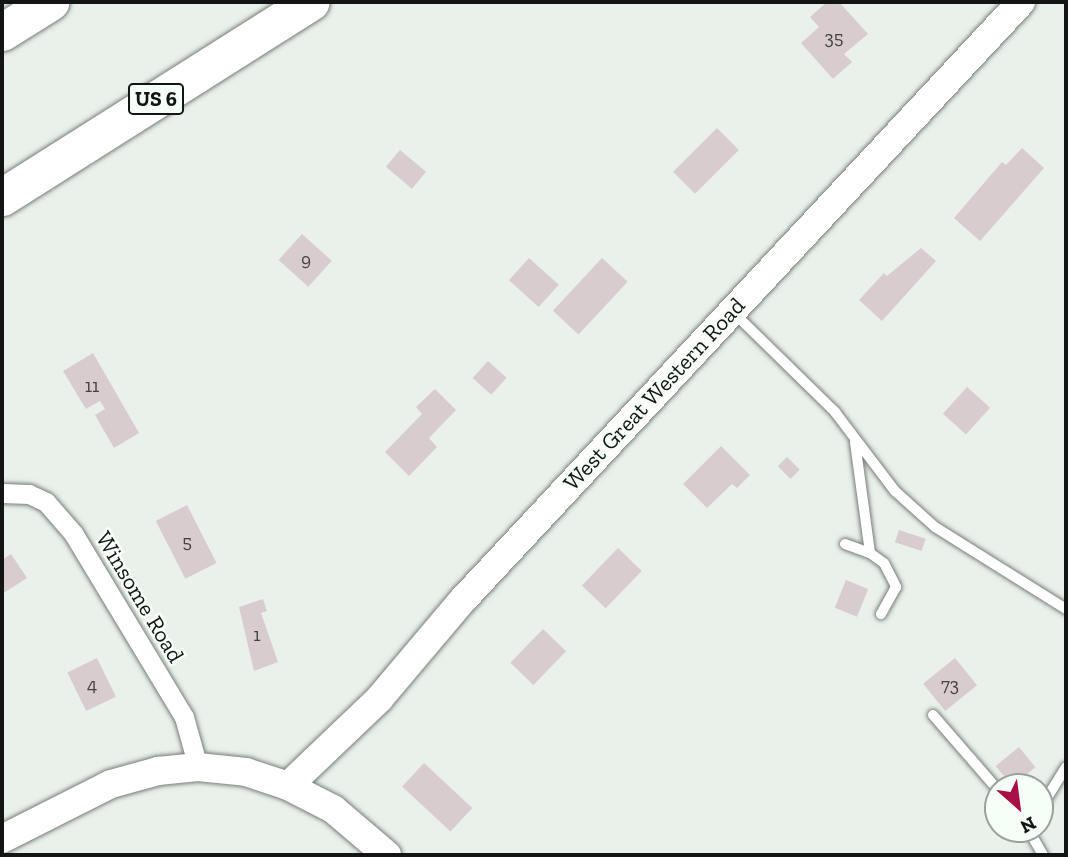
<!DOCTYPE html>
<html>
<head>
<meta charset="utf-8">
<style>
	body { margin:0 }
	#map { position:relative; width:1068px; height:857px; overflow:hidden; background:#e9f1ea; font-family:"Zilla Slab",serif }
	div>[style] { position:absolute }
	.building>* { inset:0; background:#d8ccce; transform-origin:0 0 }
	.roads { filter:drop-shadow(0 0 2px #777e78) drop-shadow(0 0 2px #777e78) }
	.lane>* { height:10px; margin:-5px; padding:0 5px; transform-origin:5px; border-radius:5px; background:#fff }
	.street>* { height:19px; margin:-9.5px; padding:0 9.5px; transform-origin:9.5px; border-radius:9.5px; background:#fff }
	.secondary>* { height:28px; margin:-14px; padding:0 14px; transform-origin:14px; border-radius:14px; background:#fff }
	.highway>* { height:37px; margin:-18.5px; padding:0 18.5px; transform-origin:18.5px; border-radius:18.5px; background:#fff }
	span { translate:-50% -50%; white-space:nowrap; text-align:center; line-height:1.15; -webkit-text-stroke:5px #f6fff7; paint-order:stroke }
	.number-label { font-size:19px; color:#444342 }
	.number-label span { -webkit-text-stroke-width:0 }
	.shield-label span { padding:2px 5px; background:#f6fff7; border:2px solid; border-radius:5px; -webkit-text-stroke-width:0 }
	.shield-label { font-size:21px; color:#121513; font-weight:700 }
	.street-label { font-size:23px; color:#121513 }
	.frame { position:absolute; inset:0; border:4px solid #121513; pointer-events:none }
	.north { position:absolute; left:984px; top:773px; width:70px; height:70px; box-sizing:border-box; background:#f6fff7; border:2px solid #9ba19c; border-radius:50%; rotate:152deg; font-size:19px; font-weight:700; line-height:28px; text-align:center; color:#121513 }
	.north::after { content:''; display:block; margin:auto; width:24px; height:32px; background:#a71147; clip-path:polygon(50% 0,100% 100%,50% 72%,0 100%) }
</style>
</head>
<body>
<div id="map">
	<div class="building">
		<i style="clip-path:polygon(827px 2px,839px 2px,868px 34px,844px 54px,852px 62px,833px 79px,801px 43px,819px 27px,810px 17px)"></i>
		<i style="left:717px;top:128px;width:31px;height:62px;rotate:45deg"></i>
		<i style="clip-path:polygon(1022px 148px,1044px 168px,980px 241px,954px 218px,1002px 162px,1006px 165px)"></i>
		<i style="left:400px;top:150px;width:34px;height:22px;rotate:40deg"></i>
		<i style="left:302px;top:234px;width:40px;height:35px;rotate:42deg"></i>
		<i style="clip-path:polygon(921px 248px,936px 261px,882px 321px,859px 300px,884px 273px,887px 276px)"></i>
		<i style="left:529px;top:258px;width:40px;height:30px;rotate:42deg"></i>
		<i style="left:602px;top:258px;width:35px;height:72px;rotate:43deg"></i>
		<i style="clip-path:polygon(93px 353px,139px 433px,114px 448px,95px 415px,105px 409px,100px 401px,86px 409px,63px 371px)"></i>
		<i style="left:488px;top:361px;width:25px;height:23px;rotate:42deg"></i>
		<i style="left:967px;top:387px;width:31px;height:36px;rotate:42deg"></i>
		<i style="clip-path:polygon(435px 389px,456px 410px,429px 438px,437px 447px,409px 476px,385px 452px,422px 414px,416px 407px)"></i>
		<i style="clip-path:polygon(721px 446px,750px 475px,737px 488px,732px 484px,707px 508px,683px 484px)"></i>
		<i style="left:787px;top:457px;width:18px;height:13px;rotate:45deg"></i>
		<i style="left:187px;top:505px;width:65px;height:35px;rotate:63deg"></i>
		<i style="left:899px;top:530px;width:28px;height:13px;rotate:18deg"></i>
		<i style="left:618px;top:548px;width:33px;height:52px;rotate:44deg"></i>
		<i style="clip-path:polygon(11px 554px,27px 578px,2px 594px,2px 560px)"></i>
		<i style="left:846px;top:580px;width:24px;height:30px;rotate:22deg"></i>
		<i style="clip-path:polygon(263px 599px,267px 611px,261px 613px,278px 662px,254px 671px,239px 607px)"></i>
		<i style="left:543px;top:629px;width:32px;height:47px;rotate:44deg"></i>
		<i style="left:97px;top:658px;width:43px;height:33px;rotate:64deg"></i>
		<i style="left:955px;top:658px;width:35px;height:41px;rotate:51deg"></i>
		<i style="left:1019px;top:747px;width:26px;height:30px;rotate:51deg"></i>
		<i style="left:424px;top:763px;width:66px;height:32px;rotate:43deg"></i>
	</div>
	<div class="roads">
		<div class="lane">
			<i style="left:733px;top:312px;width:143px;rotate:44.4deg"></i>
			<i style="left:835px;top:412px;width:99px;rotate:52.8deg"></i>
			<i style="left:895px;top:491px;width:54px;rotate:42deg"></i>
			<i style="left:935px;top:527px;width:155px;rotate:32deg"></i>
			<i style="left:845px;top:544px;width:27px;rotate:20deg"></i>
			<i style="left:870px;top:553px;width:112px;rotate:-97.7deg"></i>
			<i style="left:870px;top:553px;width:17px;rotate:36deg"></i>
			<i style="left:884px;top:563px;width:27px;rotate:63deg"></i>
			<i style="left:896px;top:587px;width:31px;rotate:119deg"></i>
			<i style="left:933px;top:715px;width:99px;rotate:49.1deg"></i>
			<i style="left:1040px;top:809px;width:49px;rotate:-58.2deg"></i>
			<i style="left:1028px;top:829px;width:30px;rotate:60deg"></i>
		</div>
		<div class="street">
			<i style="left:2px;top:493px;width:27px;rotate:2deg"></i>
			<i style="left:29px;top:494px;width:19px;rotate:25deg"></i>
			<i style="left:46px;top:502px;width:41px;rotate:48.9deg"></i>
			<i style="left:73px;top:533px;width:215px;rotate:58.9deg"></i>
			<i style="left:184px;top:717px;width:52px;rotate:74.4deg"></i>
		</div>
		<div class="secondary">
			<i style="left:288px;top:786px;width:126px;rotate:-43.7deg"></i>
			<i style="left:379px;top:699px;width:126px;rotate:-49.8deg"></i>
			<i style="left:460px;top:603px;width:822px;rotate:-46.97deg"></i>
			<i style="left:2px;top:839px;width:122px;rotate:-26.8deg"></i>
			<i style="left:111px;top:784px;width:49px;rotate:-15.5deg"></i>
			<i style="left:158px;top:771px;width:40px;rotate:-5.7deg"></i>
			<i style="left:198px;top:767px;width:48px;rotate:5.9deg"></i>
			<i style="left:246px;top:772px;width:44px;rotate:18.4deg"></i>
			<i style="left:288px;top:786px;width:51px;rotate:27.1deg"></i>
			<i style="left:333px;top:809px;width:71px;rotate:40.4deg"></i>
		</div>
		<div class="highway">
			<i style="left:2px;top:32px;width:57px;rotate:-32deg"></i>
			<i style="left:2px;top:197px;width:365px;rotate:-32.3deg"></i>
		</div>
	</div>
	<div class="number-label">
		<span style="left:834px;top:38px">35</span>
		<span style="left:306px;top:260px">9</span>
		<span style="left:92px;top:386px">11</span>
		<span style="left:187px;top:542px">5</span>
		<span style="left:257px;top:635px">1</span>
		<span style="left:92px;top:685px">4</span>
		<span style="left:950px;top:685px">73</span>
	</div>
	<div class="shield-label">
		<span style="left:156px;top:99px">US 6</span>
	</div>
	<div class="street-label">
		<span style="left:654px;top:394px;rotate:-47deg">West Great Western Road</span>
		<span style="left:140px;top:597px;rotate:59deg">Winsome Road</span>
	</div>
	<div class="frame"></div>
	<div class="north">N</div>
</div>
</body>
</html>
